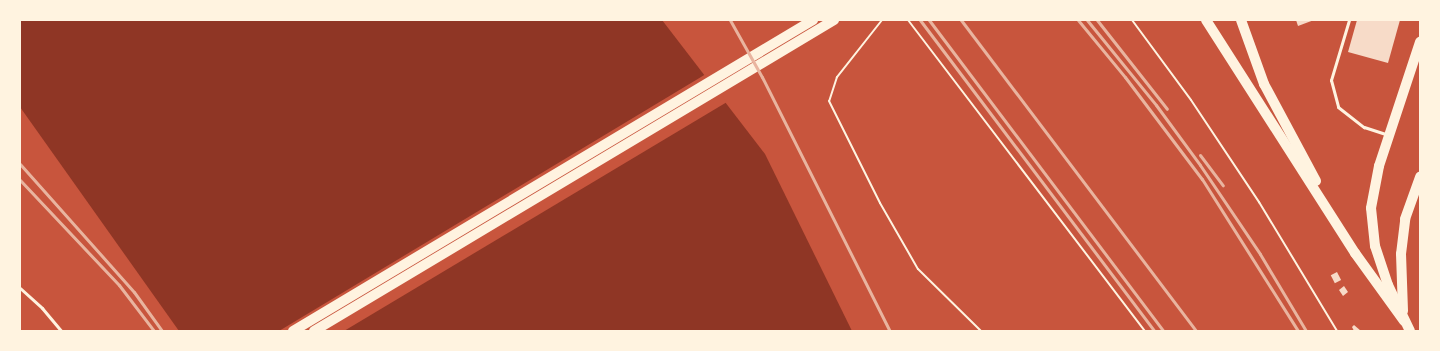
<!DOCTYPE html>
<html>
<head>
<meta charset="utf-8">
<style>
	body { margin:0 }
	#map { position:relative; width:1440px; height:351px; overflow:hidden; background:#c8553d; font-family:"Playfair Display",serif }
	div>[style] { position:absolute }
	.water>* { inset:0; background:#8f3625 }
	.pier>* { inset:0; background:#c8553d }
	.building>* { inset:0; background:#f7dbc8; transform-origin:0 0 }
	.path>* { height:2px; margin:-1px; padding:0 1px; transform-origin:1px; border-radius:1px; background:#fff3e0 }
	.service>* { height:3px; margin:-1.5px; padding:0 1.5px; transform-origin:1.5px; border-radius:1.5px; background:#fff3e0 }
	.primary>* { height:10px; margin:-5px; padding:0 5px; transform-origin:5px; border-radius:5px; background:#fff3e0 }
	.rail>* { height:3px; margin:-1.5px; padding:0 1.5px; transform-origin:1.5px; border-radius:1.5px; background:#e9b49f }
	span { translate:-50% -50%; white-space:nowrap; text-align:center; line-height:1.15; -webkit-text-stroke:4px #fff3e0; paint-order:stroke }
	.frame { position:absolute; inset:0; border:21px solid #fff3e0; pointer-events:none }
</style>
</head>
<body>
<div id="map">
	<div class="water">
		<i style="clip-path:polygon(20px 20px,662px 20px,765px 154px,852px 331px,179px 331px,20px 107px)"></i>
	</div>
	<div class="pier">
		<i style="clip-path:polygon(706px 74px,727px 102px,344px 331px,279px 331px)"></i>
	</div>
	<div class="building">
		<i style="clip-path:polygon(1296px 20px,1314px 20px,1298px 26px)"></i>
		<i style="clip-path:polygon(1357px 20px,1400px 20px,1388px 63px,1348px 52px)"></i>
		<i style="left:1337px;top:272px;width:9px;height:7px;rotate:63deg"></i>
		<i style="clip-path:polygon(1344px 286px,1348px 292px,1343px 296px,1339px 290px)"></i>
		<i style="clip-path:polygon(1354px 325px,1361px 331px,1354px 331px,1352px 327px)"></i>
	</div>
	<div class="path">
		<i style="left:882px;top:20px;width:73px;rotate:128.3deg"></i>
		<i style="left:837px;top:77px;width:25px;rotate:108deg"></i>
		<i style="left:829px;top:101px;width:114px;rotate:63.4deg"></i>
		<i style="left:880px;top:203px;width:76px;rotate:60.1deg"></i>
		<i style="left:918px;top:269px;width:88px;rotate:44.5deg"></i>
		<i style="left:908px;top:20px;width:391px;rotate:52.7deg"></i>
		<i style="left:1132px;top:20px;width:99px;rotate:53.6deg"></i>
		<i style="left:1191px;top:100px;width:123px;rotate:56.3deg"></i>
		<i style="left:1259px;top:202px;width:151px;rotate:58.8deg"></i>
	</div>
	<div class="service">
		<i style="left:1349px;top:20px;width:63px;rotate:106.7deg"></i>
		<i style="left:1331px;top:80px;width:28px;rotate:75deg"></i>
		<i style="left:1338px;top:107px;width:33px;rotate:38deg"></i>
		<i style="left:1364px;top:127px;width:25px;rotate:18deg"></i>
		<i style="left:20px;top:288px;width:30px;rotate:42deg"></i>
		<i style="left:42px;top:308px;width:30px;rotate:50deg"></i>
	</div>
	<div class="primary">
		<i style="left:1206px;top:20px;width:277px;rotate:57.4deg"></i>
		<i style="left:1355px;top:253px;width:84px;rotate:54.2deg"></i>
		<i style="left:1241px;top:20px;width:68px;rotate:70.2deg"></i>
		<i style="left:1264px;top:84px;width:110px;rotate:61.8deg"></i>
		<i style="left:1403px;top:311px;width:57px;rotate:-92deg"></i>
		<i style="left:1401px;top:254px;width:35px;rotate:-83deg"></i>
		<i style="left:1405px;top:219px;width:45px;rotate:-70.3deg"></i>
		<i style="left:293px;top:331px;width:606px;rotate:-30.88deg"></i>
		<i style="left:314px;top:331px;width:606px;rotate:-30.88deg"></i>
		<i style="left:1410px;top:331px;width:51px;rotate:-115.6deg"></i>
		<i style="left:1388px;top:285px;width:41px;rotate:-108.4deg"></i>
		<i style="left:1375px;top:246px;width:38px;rotate:-96deg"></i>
		<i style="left:1371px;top:208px;width:43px;rotate:-79.2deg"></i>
		<i style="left:1379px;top:166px;width:131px;rotate:-71.7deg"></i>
	</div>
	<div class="rail">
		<i style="left:730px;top:20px;width:65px;rotate:60.7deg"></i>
		<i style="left:762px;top:77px;width:284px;rotate:63.3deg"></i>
		<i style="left:920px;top:20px;width:389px;rotate:53deg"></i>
		<i style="left:929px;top:20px;width:389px;rotate:53deg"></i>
		<i style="left:961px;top:20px;width:390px;rotate:52.9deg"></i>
		<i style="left:1078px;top:20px;width:74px;rotate:50.5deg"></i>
		<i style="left:1125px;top:77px;width:128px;rotate:53deg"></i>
		<i style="left:1202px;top:179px;width:180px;rotate:57.7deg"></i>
		<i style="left:1087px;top:20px;width:109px;rotate:50.9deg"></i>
		<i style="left:1156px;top:105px;width:74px;rotate:53.7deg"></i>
		<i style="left:1200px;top:165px;width:107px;rotate:56deg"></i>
		<i style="left:1260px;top:254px;width:90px;rotate:59.1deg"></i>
		<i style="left:1097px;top:20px;width:113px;rotate:51.8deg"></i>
		<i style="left:1200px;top:155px;width:38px;rotate:53deg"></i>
		<i style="left:20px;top:164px;width:171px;rotate:48.3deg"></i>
		<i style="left:134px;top:292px;width:48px;rotate:54.3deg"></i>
		<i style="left:20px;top:180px;width:144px;rotate:46.7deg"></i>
		<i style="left:119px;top:285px;width:58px;rotate:52.7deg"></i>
	</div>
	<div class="frame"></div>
</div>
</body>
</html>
